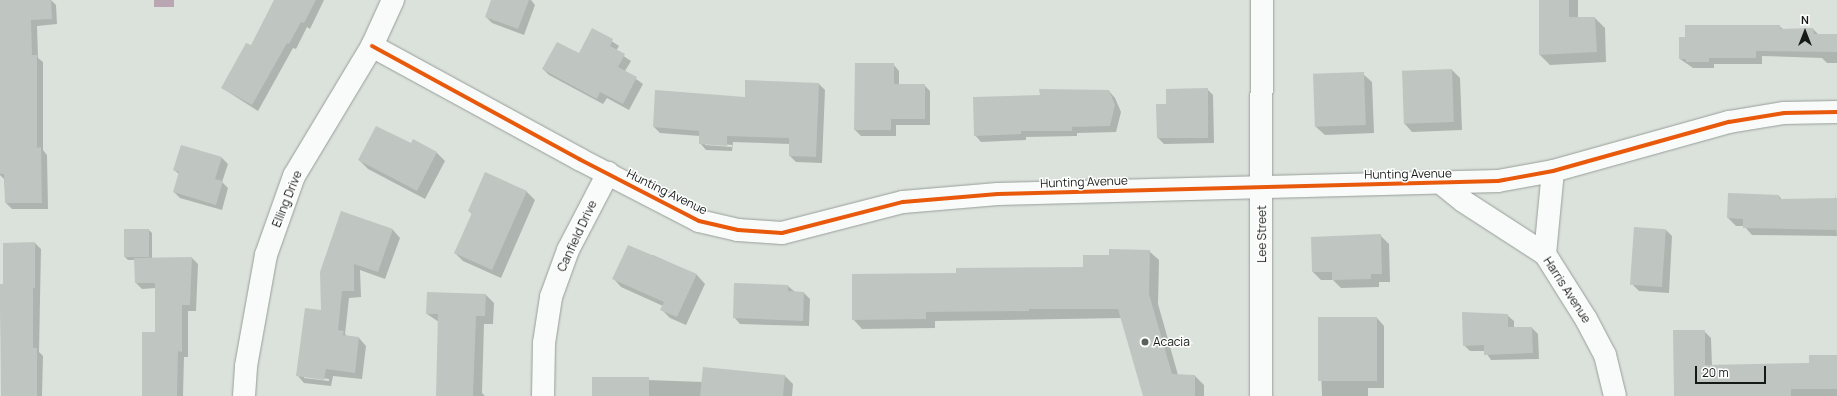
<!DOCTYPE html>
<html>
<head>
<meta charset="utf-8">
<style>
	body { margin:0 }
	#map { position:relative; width:1837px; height:396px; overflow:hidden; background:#dae2db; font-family:Manrope,sans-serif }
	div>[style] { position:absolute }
	.water>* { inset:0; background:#baa5b2; transform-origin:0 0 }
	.shadow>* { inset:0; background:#0003 }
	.building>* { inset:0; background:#bfc5c0; transform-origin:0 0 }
	.roads { filter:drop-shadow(0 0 1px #989e99) drop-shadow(0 0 1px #989e99) }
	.street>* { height:22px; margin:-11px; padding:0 11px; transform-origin:11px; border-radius:11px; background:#f9fbfa }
	.cycleway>* { height:4px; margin:-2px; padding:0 2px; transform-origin:2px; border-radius:2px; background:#e8590c }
	.dots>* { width:11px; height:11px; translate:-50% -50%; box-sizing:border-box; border:2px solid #fff; border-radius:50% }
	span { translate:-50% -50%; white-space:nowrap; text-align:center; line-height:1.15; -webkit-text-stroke:3px #fff; paint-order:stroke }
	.street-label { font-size:12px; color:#151a16 }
	.poi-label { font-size:12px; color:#151a16 }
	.left { translate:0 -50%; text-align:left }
	.north { position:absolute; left:1785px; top:12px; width:40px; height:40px; -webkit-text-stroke:3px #fff; paint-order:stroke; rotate:0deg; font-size:11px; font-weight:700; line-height:16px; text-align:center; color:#151a16 }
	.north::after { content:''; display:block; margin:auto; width:14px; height:18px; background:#151a16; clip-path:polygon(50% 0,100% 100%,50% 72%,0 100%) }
	.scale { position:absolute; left:1695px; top:366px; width:71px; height:18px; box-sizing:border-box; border:2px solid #151a16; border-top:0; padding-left:5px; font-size:12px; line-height:14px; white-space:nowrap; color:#151a16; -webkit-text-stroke:3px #fff; paint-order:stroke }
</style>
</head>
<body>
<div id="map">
	<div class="water">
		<i style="left:154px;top:0;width:20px;height:7px"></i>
	</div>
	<div class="shadow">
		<i style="clip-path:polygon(0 0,51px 0,56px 5px,57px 24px,37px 26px,38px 58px,43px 62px,43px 150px,47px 155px,48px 209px,12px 209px,6px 203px,4px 179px,0 175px)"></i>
		<i style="clip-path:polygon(275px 0,324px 0,310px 29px,307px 27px,296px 49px,293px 48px,258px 111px,222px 88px,251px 47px)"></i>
		<i style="clip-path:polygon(492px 0,531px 0,535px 5px,524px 35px,492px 23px,486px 17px)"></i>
		<i style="clip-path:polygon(1540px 0,1578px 0,1578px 18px,1595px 18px,1605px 28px,1606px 62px,1550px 65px,1540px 55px)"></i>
		<i style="clip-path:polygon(1779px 26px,1783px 29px,1813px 29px,1819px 35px,1837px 35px,1837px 63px,1827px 63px,1822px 58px,1762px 56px,1762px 64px,1714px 64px,1714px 68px,1693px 68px,1680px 59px)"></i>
		<i style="clip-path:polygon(593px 29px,619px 46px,616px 51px,631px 61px,625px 71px,643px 84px,629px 110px,607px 98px,603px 104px,549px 75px,543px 69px,579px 54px)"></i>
		<i style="clip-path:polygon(893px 64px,899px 71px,899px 85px,924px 85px,930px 91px,930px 125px,896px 125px,896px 136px,861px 136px,855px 130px)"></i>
		<i style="clip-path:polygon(1452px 70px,1460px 78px,1462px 130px,1412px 132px,1404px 123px)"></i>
		<i style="clip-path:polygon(1363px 74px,1372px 82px,1374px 133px,1325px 135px,1316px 127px)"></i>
		<i style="clip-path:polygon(evenodd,819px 84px,825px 90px,822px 163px,796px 162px,790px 156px,790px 144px,733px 142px,732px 151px,706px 150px,700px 143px,700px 136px,660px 133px,654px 127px,819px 84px,705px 143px,732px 145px,732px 147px,705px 145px,705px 143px)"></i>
		<i style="clip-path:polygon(1207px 89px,1213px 95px,1214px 143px,1164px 144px,1158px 138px,1167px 105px)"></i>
		<i style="clip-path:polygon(1109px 91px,1115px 98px,1121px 112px,1116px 132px,1077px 133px,1077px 136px,1026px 137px,1026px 140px,981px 142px,975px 135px,1041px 96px)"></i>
		<i style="clip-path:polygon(411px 145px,437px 153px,445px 161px,425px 199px,368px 169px,359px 160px)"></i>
		<i style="clip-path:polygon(222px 158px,228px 164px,222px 182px,228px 188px,222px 210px,180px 198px,174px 192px,179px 174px,174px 170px)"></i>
		<i style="clip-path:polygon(526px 191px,535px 200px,501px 278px,463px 261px,455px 253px,472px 214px,469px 211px)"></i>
		<i style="clip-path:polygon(1835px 191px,1837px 236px,1752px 235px,1744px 226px,1736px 226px,1728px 218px,1779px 196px,1782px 200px,1835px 199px)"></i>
		<i style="clip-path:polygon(evenodd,342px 212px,393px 230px,400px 238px,385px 279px,360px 270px,361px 297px,349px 298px,345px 334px,348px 337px,359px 338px,366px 346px,362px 379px,333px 376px,331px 386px,304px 383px,297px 375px,322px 311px,342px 212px,304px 376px,329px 379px,329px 381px,304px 378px,304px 376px)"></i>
		<i style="clip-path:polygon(149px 230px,152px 233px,152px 259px,192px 258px,198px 264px,196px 311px,188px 311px,188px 357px,184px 357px,183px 396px,143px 396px,156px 333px,156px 288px,142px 289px,136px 283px,135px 260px,128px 260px,125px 257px)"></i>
		<i style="clip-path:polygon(1666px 230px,1672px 236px,1669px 293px,1639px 291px,1633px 285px)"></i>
		<i style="clip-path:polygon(1380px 235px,1389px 244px,1390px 282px,1379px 282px,1379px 287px,1341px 288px,1333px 280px,1321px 280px,1313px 272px)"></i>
		<i style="clip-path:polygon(35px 243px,41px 249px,39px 352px,43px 356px,42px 396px,2px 396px,0 285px,4px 285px)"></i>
		<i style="clip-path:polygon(1149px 251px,1159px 260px,1158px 304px,1178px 375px,1195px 376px,1204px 385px,1204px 396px,1144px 396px,1122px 318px,935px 321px,935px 328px,862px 329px,853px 319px,957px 274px,1084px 268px,1110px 256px)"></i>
		<i style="clip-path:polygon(653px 255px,697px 275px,705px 284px,686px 325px,670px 318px,662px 310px,663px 306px,621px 287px,613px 278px)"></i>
		<i style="clip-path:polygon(788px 286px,795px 292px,804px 293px,810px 299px,809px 326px,740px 324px,734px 317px)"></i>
		<i style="clip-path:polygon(486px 295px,494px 303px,493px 324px,484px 324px,482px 393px,485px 396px,439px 396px,439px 322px,427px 314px)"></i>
		<i style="clip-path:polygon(1463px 313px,1507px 315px,1514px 321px,1514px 328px,1532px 328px,1538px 334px,1539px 359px,1491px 360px,1485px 351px,1470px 351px,1464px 345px)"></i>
		<i style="clip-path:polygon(1319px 318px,1377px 318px,1384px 326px,1384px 388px,1368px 388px,1368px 396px,1322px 396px)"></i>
		<i style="clip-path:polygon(1704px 331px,1711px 338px,1712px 366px,1810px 364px,1837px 356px,1837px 396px,1675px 396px)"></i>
		<i style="clip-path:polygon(785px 376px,793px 384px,792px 396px,592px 396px,592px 378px,703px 382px)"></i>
	</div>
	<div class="building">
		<i style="clip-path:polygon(0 0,51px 0,52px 19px,31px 20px,32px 55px,37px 55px,37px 148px,41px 147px,42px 203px,5px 203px,4px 174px,0 174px)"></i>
		<i style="clip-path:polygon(274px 0,316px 0,304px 23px,301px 22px,289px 44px,287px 43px,252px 105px,221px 88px,246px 43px,251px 45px)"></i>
		<i style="clip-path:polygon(491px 0,529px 0,518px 29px,485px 17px)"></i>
		<i style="clip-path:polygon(1539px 0,1569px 0,1569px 17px,1595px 17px,1597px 52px,1539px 55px)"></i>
		<i style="clip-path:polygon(1685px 25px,1780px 25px,1780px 29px,1813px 28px,1814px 34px,1837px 34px,1837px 52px,1756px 51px,1756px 58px,1709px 58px,1709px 62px,1686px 62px,1686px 59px,1679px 59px,1679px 37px,1685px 37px)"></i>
		<i style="clip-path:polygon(592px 28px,613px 39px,610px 46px,625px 54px,618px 67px,637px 77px,623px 104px,600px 92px,597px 99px,542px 69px,557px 42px,579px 53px)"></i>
		<i style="clip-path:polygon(855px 63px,894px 63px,894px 84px,925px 84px,925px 119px,891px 119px,891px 130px,854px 130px)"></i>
		<i style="left:1452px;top:69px;width:53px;height:50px;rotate:88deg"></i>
		<i style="left:1364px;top:72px;width:53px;height:51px;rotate:88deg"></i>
		<i style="clip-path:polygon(745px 80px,819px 83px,816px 157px,789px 156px,789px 138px,727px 136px,727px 146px,699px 144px,699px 131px,653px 127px,655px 90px,745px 97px)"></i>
		<i style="clip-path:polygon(1208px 88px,1208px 138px,1157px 138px,1156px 104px,1166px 104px,1166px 89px)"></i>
		<i style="clip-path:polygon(1039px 89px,1109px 90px,1115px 105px,1110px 126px,1072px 127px,1072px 131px,1021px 131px,1021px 134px,974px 136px,973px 97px,1040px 95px)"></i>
		<i style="clip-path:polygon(376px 126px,411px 143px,413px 139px,437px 152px,417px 191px,358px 160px)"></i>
		<i style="clip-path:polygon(181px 145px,222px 157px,215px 179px,223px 181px,216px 205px,173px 192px,179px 172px,173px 170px)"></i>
		<i style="clip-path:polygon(485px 172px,527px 191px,492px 270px,454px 253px,472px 213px,468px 211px)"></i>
		<i style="clip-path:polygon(1728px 193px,1779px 195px,1779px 199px,1837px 198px,1837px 230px,1743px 228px,1743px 219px,1727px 218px)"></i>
		<i style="clip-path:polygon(341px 211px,393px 229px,378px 272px,354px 264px,354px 291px,342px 291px,338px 330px,344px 331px,343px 335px,359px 337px,355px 373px,326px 369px,324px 380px,296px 376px,305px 308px,321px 310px,320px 272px)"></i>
		<i style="left:1634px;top:227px;width:32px;height:58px;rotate:4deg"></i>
		<i style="left:124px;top:229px;width:25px;height:28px"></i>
		<i style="clip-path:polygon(1381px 234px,1382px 274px,1371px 274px,1371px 279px,1332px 280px,1332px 272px,1312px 272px,1311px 237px)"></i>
		<i style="clip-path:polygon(35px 242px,35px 288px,33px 288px,33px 348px,37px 348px,37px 396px,1px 396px,0 284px,3px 284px,3px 243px)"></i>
		<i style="clip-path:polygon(628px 245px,697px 274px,677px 317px,660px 310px,664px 302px,612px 279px)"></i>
		<i style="clip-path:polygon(1109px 249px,1150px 250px,1149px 294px,1172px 374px,1195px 375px,1195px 396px,1143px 396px,1118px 309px,1029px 309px,1029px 311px,926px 312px,926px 319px,852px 320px,852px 274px,956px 273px,956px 268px,1083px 267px,1083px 255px,1109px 255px)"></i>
		<i style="clip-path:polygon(192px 257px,190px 305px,182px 305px,182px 352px,178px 351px,177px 396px,142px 396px,142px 332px,155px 332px,155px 283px,135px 283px,134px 258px)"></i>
		<i style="clip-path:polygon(734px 283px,788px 285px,788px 291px,804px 292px,803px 321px,733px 318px)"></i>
		<i style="clip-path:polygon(427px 292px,486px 294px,485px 316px,476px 316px,473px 396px,436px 396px,438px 314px,426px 314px)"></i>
		<i style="clip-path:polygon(1462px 312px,1508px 314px,1508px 327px,1532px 327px,1533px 353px,1484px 355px,1484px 345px,1463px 346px)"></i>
		<i style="left:1318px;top:317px;width:59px;height:64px"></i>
		<i style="clip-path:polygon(1673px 330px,1705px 330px,1705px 365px,1809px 363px,1809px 355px,1837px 355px,1837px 389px,1791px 389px,1791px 396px,1674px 396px)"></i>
		<i style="clip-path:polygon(703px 367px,785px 375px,783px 396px,700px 396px)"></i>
		<i style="left:592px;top:377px;width:57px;height:19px"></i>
	</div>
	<div class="roads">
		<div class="street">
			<i style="left:372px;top:46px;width:236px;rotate:28.6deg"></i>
			<i style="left:579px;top:159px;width:135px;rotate:27.3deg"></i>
			<i style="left:699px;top:221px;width:40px;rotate:13deg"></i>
			<i style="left:738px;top:230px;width:44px;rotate:3.9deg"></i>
			<i style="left:782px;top:233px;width:125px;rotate:-14.4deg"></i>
			<i style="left:903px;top:202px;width:95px;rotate:-4.8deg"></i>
			<i style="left:998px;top:194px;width:500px;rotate:-1.49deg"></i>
			<i style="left:1498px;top:181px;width:56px;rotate:-10.3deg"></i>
			<i style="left:1553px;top:171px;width:183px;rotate:-15.6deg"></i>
			<i style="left:1729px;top:122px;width:56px;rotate:-9.3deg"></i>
			<i style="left:1784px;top:113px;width:53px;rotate:-1.1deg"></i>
			<i style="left:1442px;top:184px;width:27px;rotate:39deg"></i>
			<i style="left:1463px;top:201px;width:98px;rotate:32.9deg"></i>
			<i style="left:1545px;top:254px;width:77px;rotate:57.8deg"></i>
			<i style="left:1586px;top:319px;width:41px;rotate:62.2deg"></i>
			<i style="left:1605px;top:355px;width:42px;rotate:76.3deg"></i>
			<i style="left:1545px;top:254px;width:83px;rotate:-84.5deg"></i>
			<i style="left:244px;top:396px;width:30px;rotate:-86deg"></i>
			<i style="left:246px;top:366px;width:113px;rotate:-79.8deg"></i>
			<i style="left:266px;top:255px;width:84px;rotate:-70.5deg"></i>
			<i style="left:294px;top:176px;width:152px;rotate:-59deg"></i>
			<i style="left:372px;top:46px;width:51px;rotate:-65.5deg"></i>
			<i style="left:543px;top:396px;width:53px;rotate:-88.9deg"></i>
			<i style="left:544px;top:343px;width:47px;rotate:-81.3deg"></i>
			<i style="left:551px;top:297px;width:50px;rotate:-70.1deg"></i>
			<i style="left:568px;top:250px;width:87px;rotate:-62.5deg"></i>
			<i style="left:1261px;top:396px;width:396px;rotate:-89.9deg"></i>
		</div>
	</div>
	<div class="cycleway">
		<i style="left:372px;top:46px;width:236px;rotate:28.6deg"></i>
		<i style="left:579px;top:159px;width:135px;rotate:27.3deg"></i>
		<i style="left:699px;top:221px;width:40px;rotate:13deg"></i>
		<i style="left:738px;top:230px;width:44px;rotate:3.9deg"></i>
		<i style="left:782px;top:233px;width:125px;rotate:-14.4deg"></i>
		<i style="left:903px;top:202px;width:95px;rotate:-4.8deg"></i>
		<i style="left:998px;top:194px;width:500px;rotate:-1.49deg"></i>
		<i style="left:1498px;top:181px;width:56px;rotate:-10.3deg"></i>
		<i style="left:1553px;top:171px;width:183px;rotate:-15.6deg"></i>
		<i style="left:1729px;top:122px;width:56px;rotate:-9.3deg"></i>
		<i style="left:1784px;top:113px;width:53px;rotate:-1.1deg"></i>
	</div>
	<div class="dots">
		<i style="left:1145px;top:342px;background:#5a605b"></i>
	</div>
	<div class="street-label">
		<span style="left:1408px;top:174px;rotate:-1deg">Hunting Avenue</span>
		<span style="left:1084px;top:182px;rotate:-2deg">Hunting Avenue</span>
		<span style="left:667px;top:192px;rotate:26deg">Hunting Avenue</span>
		<span style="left:287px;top:199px;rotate:-68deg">Elling Drive</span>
		<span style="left:1262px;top:234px;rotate:-90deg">Lee Street</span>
		<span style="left:577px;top:236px;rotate:-65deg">Canfield Drive</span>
		<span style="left:1567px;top:290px;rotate:57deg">Harris Avenue</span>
	</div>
	<div class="poi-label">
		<span class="left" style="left:1153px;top:342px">Acacia</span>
	</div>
	<div class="north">N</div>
	<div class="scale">20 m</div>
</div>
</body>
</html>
